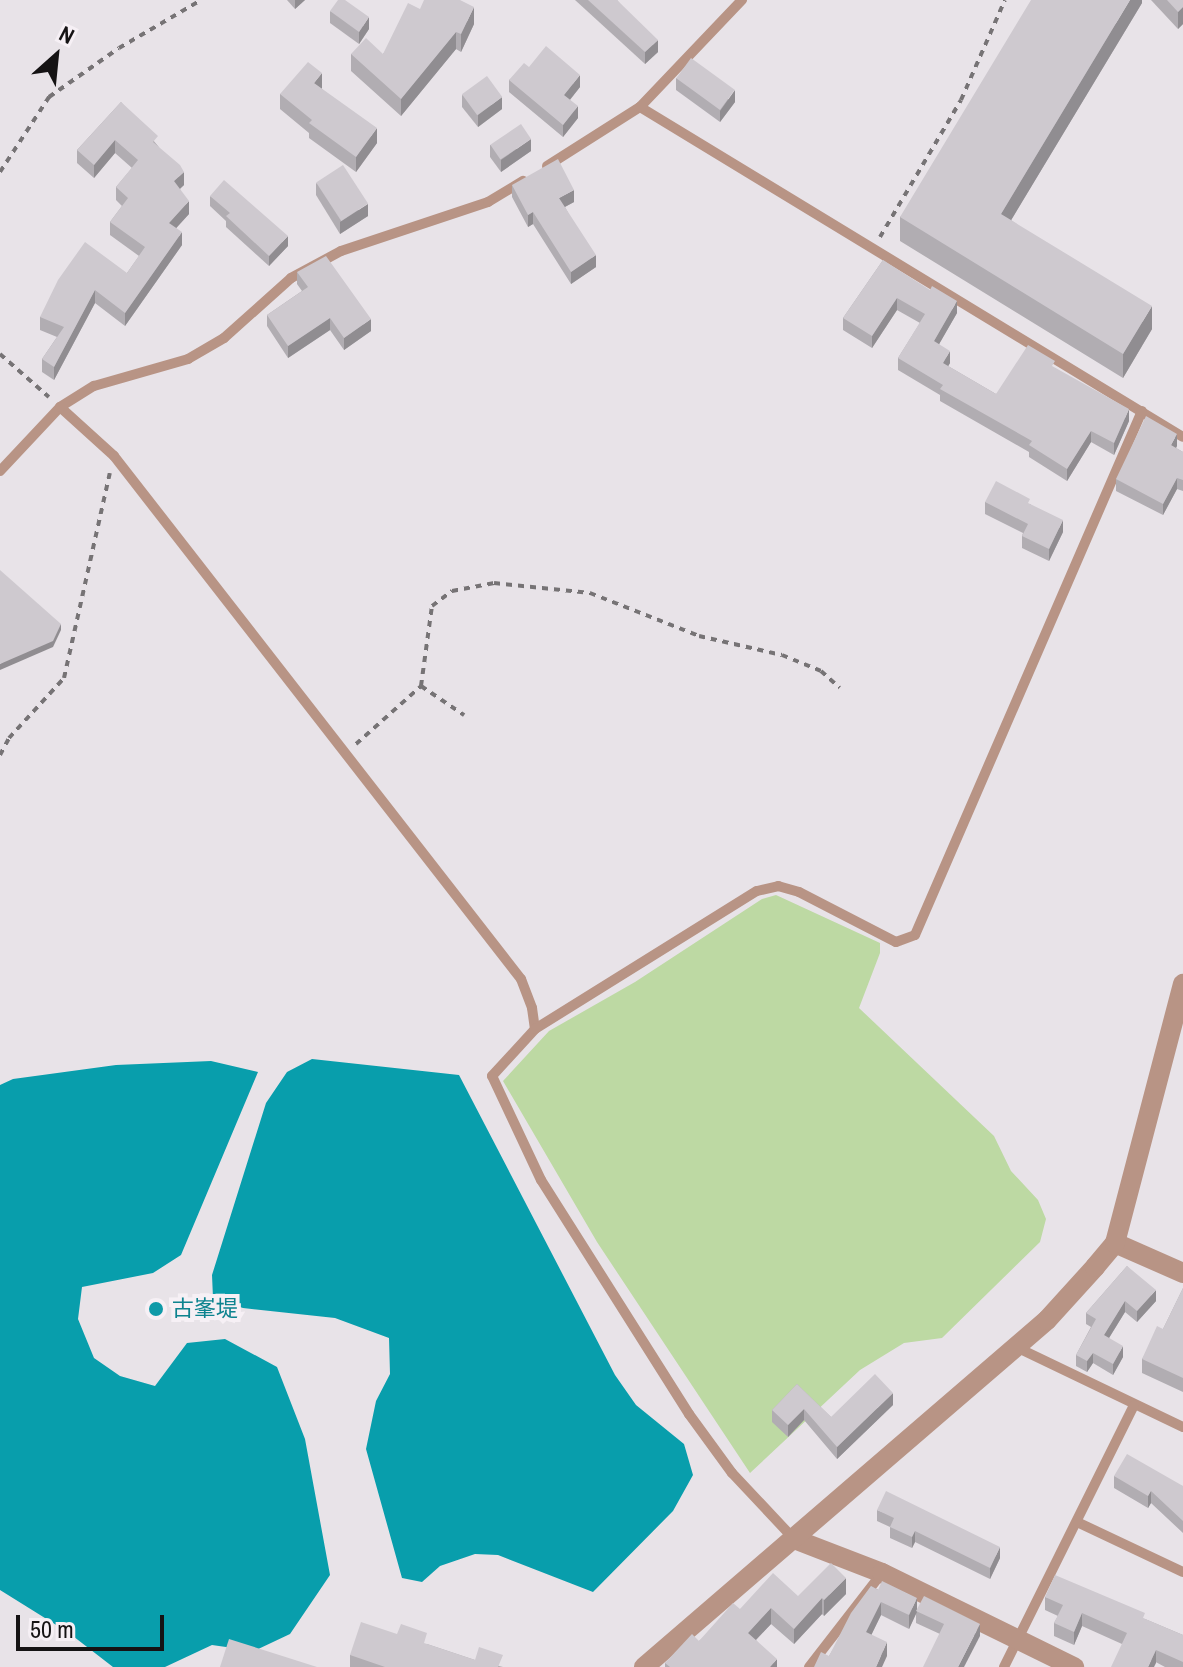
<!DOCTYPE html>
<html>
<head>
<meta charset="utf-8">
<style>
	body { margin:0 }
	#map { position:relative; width:1183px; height:1667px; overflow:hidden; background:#e8e3e8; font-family:"Archivo Narrow","Noto Sans JP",sans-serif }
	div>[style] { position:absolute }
	.green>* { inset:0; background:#bdd9a3 }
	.water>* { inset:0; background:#089eac }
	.path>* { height:4px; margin-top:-2px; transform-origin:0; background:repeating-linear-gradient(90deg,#767375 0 6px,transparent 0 12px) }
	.lane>* { height:10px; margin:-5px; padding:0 5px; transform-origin:5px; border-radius:5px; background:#b89485 }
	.street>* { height:20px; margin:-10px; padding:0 10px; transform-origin:10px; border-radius:10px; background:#b89485 }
	.wall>* { inset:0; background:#b1adb2 }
	.shaded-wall>* { inset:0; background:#908d91 }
	.building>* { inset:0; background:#cec9cf; transform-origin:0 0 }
	.dots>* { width:22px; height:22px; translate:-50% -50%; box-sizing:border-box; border:4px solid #f6f0f5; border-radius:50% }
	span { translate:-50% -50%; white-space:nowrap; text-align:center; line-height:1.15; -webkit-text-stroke:8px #f6f0f5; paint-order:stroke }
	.culture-label { font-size:22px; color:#0d838f }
	.left { translate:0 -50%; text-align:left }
	.north { position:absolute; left:16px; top:16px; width:80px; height:80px; -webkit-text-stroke:6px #f6f0f5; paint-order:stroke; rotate:27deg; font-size:22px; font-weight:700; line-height:32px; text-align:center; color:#151314 }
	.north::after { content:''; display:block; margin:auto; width:28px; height:36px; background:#151314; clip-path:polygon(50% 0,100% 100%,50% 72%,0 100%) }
	.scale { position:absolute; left:16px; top:1615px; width:148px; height:36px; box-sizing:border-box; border:4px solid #151314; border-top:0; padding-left:10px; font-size:24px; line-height:28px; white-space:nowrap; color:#151314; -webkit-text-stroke:6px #f6f0f5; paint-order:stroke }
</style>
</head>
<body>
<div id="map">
	<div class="green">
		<i style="clip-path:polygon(776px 895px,880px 943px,880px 953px,859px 1008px,994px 1136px,1011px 1171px,1038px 1200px,1046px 1219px,1040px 1242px,942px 1338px,904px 1343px,860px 1370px,750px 1473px,597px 1242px,503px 1081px,549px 1031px,635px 982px,762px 899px)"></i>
	</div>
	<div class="water">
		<i style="clip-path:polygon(312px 1059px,459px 1075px,615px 1375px,636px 1405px,684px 1444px,693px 1475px,673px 1511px,593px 1592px,498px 1555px,475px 1554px,440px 1566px,422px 1582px,402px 1578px,366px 1449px,376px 1401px,390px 1374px,389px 1338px,335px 1318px,243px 1308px,213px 1298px,212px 1275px,266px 1103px,287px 1072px)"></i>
		<i style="clip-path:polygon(211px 1061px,258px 1072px,181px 1255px,153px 1273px,82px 1287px,78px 1319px,94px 1358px,120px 1376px,155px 1386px,187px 1343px,225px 1339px,277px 1367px,305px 1439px,330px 1575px,290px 1634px,254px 1651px,212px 1645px,165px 1667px,113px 1667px,69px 1633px,0 1590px,0 1085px,13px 1079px,116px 1065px)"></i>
	</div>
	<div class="path">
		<i style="left:0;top:172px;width:90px;rotate:-56.8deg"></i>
		<i style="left:49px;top:97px;width:85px;rotate:-35deg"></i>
		<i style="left:119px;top:48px;width:95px;rotate:-30.3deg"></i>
		<i style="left:880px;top:237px;width:159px;rotate:-59.4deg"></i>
		<i style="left:961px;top:100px;width:109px;rotate:-66.3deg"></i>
		<i style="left:0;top:354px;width:65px;rotate:41.3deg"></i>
		<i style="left:421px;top:686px;width:52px;rotate:34deg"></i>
		<i style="left:356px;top:744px;width:87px;rotate:-41.7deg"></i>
		<i style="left:421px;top:686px;width:81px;rotate:-82.2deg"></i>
		<i style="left:432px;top:606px;width:25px;rotate:-37deg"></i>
		<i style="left:452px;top:591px;width:43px;rotate:-10.8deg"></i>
		<i style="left:494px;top:583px;width:97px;rotate:5.9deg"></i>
		<i style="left:590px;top:593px;width:117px;rotate:21.5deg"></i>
		<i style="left:699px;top:636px;width:85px;rotate:12.9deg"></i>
		<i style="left:782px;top:655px;width:42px;rotate:22.3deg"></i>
		<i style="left:821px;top:671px;width:25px;rotate:42deg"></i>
		<i style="left:0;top:755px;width:19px;rotate:-62deg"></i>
		<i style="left:9px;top:738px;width:81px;rotate:-47.5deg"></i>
		<i style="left:64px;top:678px;width:210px;rotate:-77.4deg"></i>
	</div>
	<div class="lane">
		<i style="left:640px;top:107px;width:635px;rotate:31.29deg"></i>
		<i style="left:547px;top:166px;width:110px;rotate:-32.4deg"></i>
		<i style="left:640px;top:107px;width:148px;rotate:-46.4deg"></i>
		<i style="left:60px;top:407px;width:73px;rotate:42.2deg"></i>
		<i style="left:114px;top:456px;width:663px;rotate:52.11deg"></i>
		<i style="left:521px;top:979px;width:31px;rotate:69deg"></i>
		<i style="left:532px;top:1008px;width:21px;rotate:82deg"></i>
		<i style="left:0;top:471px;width:88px;rotate:-46.8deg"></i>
		<i style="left:60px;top:407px;width:40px;rotate:-32deg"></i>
		<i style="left:94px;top:386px;width:98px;rotate:-16deg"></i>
		<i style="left:188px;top:359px;width:42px;rotate:-30.3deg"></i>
		<i style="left:224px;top:338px;width:90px;rotate:-41.8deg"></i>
		<i style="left:291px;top:278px;width:57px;rotate:-28.4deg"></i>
		<i style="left:341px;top:251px;width:155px;rotate:-18.4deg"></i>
		<i style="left:488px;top:202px;width:41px;rotate:-31deg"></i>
		<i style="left:1016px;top:1347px;width:185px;rotate:25.6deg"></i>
		<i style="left:1077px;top:1522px;width:117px;rotate:25.3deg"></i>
		<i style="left:794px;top:1539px;width:91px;rotate:-133.2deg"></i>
		<i style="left:732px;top:1473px;width:73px;rotate:-126.1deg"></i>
		<i style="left:689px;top:1414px;width:277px;rotate:-122.3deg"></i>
		<i style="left:541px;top:1180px;width:115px;rotate:-115.2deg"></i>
		<i style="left:492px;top:1076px;width:64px;rotate:-47.5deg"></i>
		<i style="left:535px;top:1029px;width:261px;rotate:-31.9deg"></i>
		<i style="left:757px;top:891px;width:22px;rotate:-13deg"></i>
		<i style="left:778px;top:886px;width:22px;rotate:16deg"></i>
		<i style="left:799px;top:892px;width:109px;rotate:27.3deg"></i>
		<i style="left:896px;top:942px;width:20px;rotate:-20deg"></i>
		<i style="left:915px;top:935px;width:571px;rotate:-66.58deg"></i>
		<i style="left:809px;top:1667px;width:119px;rotate:-52.2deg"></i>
		<i style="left:1004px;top:1667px;width:292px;rotate:-63.6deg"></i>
	</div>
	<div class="street">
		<i style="left:1115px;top:1243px;width:74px;rotate:23.8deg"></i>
		<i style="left:794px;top:1539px;width:94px;rotate:21.1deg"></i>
		<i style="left:882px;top:1573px;width:214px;rotate:26.1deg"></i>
		<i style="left:644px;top:1667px;width:532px;rotate:-40.73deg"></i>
		<i style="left:1047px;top:1320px;width:72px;rotate:-47.8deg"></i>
		<i style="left:1095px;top:1267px;width:31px;rotate:-50deg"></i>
		<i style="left:1115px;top:1243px;width:268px;rotate:-75.3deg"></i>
	</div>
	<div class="wall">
		<i style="clip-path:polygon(287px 0,305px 0,295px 9px)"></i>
		<i style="clip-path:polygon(575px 0,617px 0,658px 52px,645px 64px)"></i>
		<i style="clip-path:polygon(1142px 0,1142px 3px,1011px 220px,1152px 329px,1123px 378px,900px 241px,900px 217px)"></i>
		<i style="clip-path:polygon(1151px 0,1183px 0,1183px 24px,1178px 29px)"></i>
		<i style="clip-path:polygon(420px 9px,474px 24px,461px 52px,456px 49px,401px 116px,351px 71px,351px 54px,383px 54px)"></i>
		<i style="clip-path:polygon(330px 11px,369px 29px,359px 44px,330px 23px)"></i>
		<i style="clip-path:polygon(529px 67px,580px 87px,570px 100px,578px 118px,563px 137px,509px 92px,509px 80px)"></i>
		<i style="clip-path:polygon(676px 78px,735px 102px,720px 122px,676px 90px)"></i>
		<i style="clip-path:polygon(321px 88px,377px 143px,356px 172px,309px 138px,309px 133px,280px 109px,280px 94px)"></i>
		<i style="clip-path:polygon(462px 95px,502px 109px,478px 127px,462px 107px)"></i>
		<i style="clip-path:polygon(121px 102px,158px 146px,184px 185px,180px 189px,189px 214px,176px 228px,182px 245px,125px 326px,95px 303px,54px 380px,42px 372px,42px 359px,57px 337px,40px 330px,40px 317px,127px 273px,139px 256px,110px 235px,110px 222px,122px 206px,116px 200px,116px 187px,132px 168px,115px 153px,94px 178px,77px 163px,77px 150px)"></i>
		<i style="clip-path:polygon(490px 145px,531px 151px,501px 172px,490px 157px)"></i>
		<i style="clip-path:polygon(316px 183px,368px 216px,340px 234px,316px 195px)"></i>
		<i style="clip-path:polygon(512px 185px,574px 202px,565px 207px,596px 267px,571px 284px,533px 224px,528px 227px,512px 197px)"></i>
		<i style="clip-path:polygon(210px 196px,288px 246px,269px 266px,226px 227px,226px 221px,210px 206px)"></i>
		<i style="clip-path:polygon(883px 260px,957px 313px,939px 344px,950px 363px,948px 366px,996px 394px,1055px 368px,1129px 421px,1114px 455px,1091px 442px,1067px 481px,1029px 457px,1029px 452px,940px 401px,940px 395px,898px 370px,898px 358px,920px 323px,897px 310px,872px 348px,843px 330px,843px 318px)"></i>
		<i style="clip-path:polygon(297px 272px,371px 331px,344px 350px,330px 330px,288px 358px,267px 326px,267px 315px,302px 291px,297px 284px)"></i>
		<i style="clip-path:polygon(1177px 446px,1176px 448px,1183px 452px,1183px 491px,1177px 489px,1163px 515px,1116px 491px,1116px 479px)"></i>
		<i style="clip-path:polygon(985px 502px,1030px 504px,1063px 532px,1049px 561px,1022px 548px,1022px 536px,1023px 533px,985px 514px)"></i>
		<i style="clip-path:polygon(1127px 1266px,1156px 1301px,1137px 1322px,1125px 1312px,1109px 1338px,1123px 1357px,1113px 1375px,1093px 1363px,1087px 1372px,1076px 1366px,1076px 1355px,1091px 1327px,1086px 1324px,1086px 1313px)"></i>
		<i style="clip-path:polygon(1183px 1288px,1183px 1392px,1142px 1373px,1142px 1359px,1163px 1329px)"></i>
		<i style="clip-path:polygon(797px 1384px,831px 1417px,893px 1405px,837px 1459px,804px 1420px,788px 1437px,772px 1422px,772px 1410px)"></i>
		<i style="clip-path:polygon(1114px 1476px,1183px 1486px,1183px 1533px,1151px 1503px,1148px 1508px,1114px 1488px)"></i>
		<i style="clip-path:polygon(877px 1510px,1000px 1558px,990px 1579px,915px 1542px,912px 1548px,890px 1538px,890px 1527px,877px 1521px)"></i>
		<i style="clip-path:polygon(871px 1586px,917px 1610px,980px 1636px,940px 1634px,916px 1623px,916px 1613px,909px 1629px,881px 1615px,871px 1635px,887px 1656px,829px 1656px)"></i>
		<i style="clip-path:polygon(846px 1594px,824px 1616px,822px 1614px,794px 1644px,771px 1624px,756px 1640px,777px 1667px,665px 1667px,665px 1663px,699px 1641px,740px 1609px,798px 1596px)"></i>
		<i style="clip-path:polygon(1045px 1597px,1145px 1619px,1183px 1635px,1183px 1667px,1165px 1667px,1122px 1644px,1082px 1626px,1074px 1645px,1054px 1636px,1054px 1623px,1058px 1616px,1045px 1610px)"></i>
		<i style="clip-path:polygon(427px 1644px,475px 1660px,503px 1667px,350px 1667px,350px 1655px)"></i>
	</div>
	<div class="shaded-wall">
		<i style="clip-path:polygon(295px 0,305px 0,295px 9px)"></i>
		<i style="clip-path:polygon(1130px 0,1142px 0,1142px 3px,1001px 237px,1001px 214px)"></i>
		<i style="clip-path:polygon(474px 7px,474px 24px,461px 52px,461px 34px)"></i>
		<i style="clip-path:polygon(1183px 7px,1183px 24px,1178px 29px,1178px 12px)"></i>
		<i style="clip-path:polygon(369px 17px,369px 29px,359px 44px,359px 32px)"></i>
		<i style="clip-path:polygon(456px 32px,456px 49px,401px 116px,401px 99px)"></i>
		<i style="clip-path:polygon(658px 40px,658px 52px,645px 64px,645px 52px)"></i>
		<i style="clip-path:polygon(322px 73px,322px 88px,314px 98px,314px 83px)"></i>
		<i style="clip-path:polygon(580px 75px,580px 87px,564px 107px,564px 95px)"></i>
		<i style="clip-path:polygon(735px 90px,735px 102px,720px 122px,720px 111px)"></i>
		<i style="clip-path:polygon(502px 97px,502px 109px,478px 127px,478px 115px)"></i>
		<i style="clip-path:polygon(578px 106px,578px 118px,563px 137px,563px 125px)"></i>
		<i style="clip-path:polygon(377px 128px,377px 143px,356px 172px,356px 157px)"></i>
		<i style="clip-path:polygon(531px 139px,531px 151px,501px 172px,501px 160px)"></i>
		<i style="clip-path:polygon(115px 140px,115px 153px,94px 178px,94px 165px)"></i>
		<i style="clip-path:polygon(184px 172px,184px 185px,174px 194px,174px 181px)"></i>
		<i style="clip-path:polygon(574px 190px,574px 202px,559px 210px,559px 198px)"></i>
		<i style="clip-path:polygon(189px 201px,189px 214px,169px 236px,169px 223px)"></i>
		<i style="clip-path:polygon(368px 204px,368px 216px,340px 234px,340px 222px)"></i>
		<i style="clip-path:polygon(533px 212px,533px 224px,528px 227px,528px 215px)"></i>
		<i style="clip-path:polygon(182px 232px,182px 245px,125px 326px,125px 313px)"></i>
		<i style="clip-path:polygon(288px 236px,288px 246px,269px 266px,269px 256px)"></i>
		<i style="clip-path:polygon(596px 255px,596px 267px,571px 284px,571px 272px)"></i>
		<i style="clip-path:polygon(95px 290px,95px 303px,54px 380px,54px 367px)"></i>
		<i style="clip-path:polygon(897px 298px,897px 310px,872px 348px,872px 336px)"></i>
		<i style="clip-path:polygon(957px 301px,957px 313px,934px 353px,934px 341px)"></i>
		<i style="clip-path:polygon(1152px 306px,1152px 329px,1123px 378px,1123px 354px)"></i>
		<i style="clip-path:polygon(330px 318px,330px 330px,288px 358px,288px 346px)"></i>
		<i style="clip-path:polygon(371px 319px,371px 331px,344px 350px,344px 338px)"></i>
		<i style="clip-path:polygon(950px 351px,950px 363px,943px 375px,943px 363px)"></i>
		<i style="clip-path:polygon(1129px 409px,1129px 421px,1114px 455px,1114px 443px)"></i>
		<i style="clip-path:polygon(1091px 431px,1091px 442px,1067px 481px,1067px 469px)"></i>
		<i style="clip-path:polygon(1177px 434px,1177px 446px,1171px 457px,1171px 445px)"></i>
		<i style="clip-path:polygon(1177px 478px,1177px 489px,1163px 515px,1163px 504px)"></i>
		<i style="clip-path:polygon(1063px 520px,1063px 532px,1049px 561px,1049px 549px)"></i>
		<i style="clip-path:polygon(61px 624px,61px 630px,53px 647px,0 670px,0 664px)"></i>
		<i style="clip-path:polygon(1156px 1290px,1156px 1301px,1137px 1322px,1137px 1311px)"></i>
		<i style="clip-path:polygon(1125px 1301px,1125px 1312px,1104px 1346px,1104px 1335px)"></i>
		<i style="clip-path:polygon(1123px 1346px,1123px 1357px,1113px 1375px,1113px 1364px)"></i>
		<i style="clip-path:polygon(1093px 1353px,1093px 1363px,1087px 1372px,1087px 1361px)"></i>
		<i style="clip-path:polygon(893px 1393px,893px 1405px,837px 1459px,837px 1447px)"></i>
		<i style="clip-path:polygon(804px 1409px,804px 1420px,788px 1437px,788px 1425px)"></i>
		<i style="clip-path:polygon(1151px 1491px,1151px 1503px,1148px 1508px,1148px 1496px)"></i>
		<i style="clip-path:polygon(915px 1531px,915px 1542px,912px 1548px,912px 1537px)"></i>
		<i style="clip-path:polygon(1000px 1547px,1000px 1558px,990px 1579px,990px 1568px)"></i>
		<i style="clip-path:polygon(846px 1578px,846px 1594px,824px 1616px,824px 1600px)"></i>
		<i style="clip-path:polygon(822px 1598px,822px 1614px,794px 1644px,794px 1629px)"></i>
		<i style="clip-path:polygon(917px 1598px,917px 1612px,909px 1629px,909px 1615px)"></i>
		<i style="clip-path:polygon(881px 1602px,881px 1615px,866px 1646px,866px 1632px)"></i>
		<i style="clip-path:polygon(771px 1608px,771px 1624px,748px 1648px,748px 1633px)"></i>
		<i style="clip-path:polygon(1082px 1613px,1082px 1626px,1074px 1645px,1074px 1632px)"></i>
		<i style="clip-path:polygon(980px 1624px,980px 1636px,964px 1667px,958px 1667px)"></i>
		<i style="clip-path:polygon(887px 1642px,887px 1656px,882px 1667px,876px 1667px)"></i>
		<i style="clip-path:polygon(1156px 1650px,1156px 1663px,1154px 1667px,1148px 1667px)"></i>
		<i style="clip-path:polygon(777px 1659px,777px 1667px,770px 1667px)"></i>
	</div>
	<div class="building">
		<i style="clip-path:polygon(338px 0,345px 0,369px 17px,359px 32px,330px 11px)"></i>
		<i style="clip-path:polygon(424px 0,460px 0,474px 7px,461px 34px,456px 32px,401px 99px,351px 54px,366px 38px,383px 54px,408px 3px,420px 9px)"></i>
		<i style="clip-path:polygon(588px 0,617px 0,658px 40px,645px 52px)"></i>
		<i style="clip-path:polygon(1031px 0,1130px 0,1001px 214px,1152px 306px,1123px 354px,900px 217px)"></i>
		<i style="clip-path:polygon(1167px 0,1183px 0,1183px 7px,1178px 12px)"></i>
		<i style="clip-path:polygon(546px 46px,580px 75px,564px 95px,578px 106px,563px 125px,509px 80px,524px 63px,529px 67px)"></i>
		<i style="left:691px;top:58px;width:54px;height:25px;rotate:36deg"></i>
		<i style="clip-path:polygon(308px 62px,322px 73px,314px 83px,377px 128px,356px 157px,309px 123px,312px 120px,280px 94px)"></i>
		<i style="left:487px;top:76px;width:26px;height:31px;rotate:54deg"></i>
		<i style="clip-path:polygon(121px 102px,158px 136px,153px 142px,180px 165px,184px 172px,174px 181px,189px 201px,169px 223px,182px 232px,125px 313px,95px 290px,54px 367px,42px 359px,64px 327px,40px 317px,58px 280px,85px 242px,127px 273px,145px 247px,110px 222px,128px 198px,116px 187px,138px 160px,115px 140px,94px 165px,77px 150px)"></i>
		<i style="left:521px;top:124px;width:18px;height:37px;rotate:56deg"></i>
		<i style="clip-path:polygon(558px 159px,574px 190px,559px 198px,596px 255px,571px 272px,533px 212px,528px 215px,512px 185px)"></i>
		<i style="left:343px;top:165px;width:46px;height:32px;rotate:57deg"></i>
		<i style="clip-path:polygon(224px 180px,288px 236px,269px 256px,226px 216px,230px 213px,210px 196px)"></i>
		<i style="clip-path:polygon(326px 256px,371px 319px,344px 338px,330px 318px,288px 346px,267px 315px,308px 287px,297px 272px)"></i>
		<i style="clip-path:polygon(883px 260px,930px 290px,932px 286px,957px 301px,934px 341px,950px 351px,943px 363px,996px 394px,1028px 345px,1055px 361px,1052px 366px,1129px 409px,1114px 443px,1091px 431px,1067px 469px,1029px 445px,1032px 441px,940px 389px,943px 385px,898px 358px,925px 314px,897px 298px,872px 336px,843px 318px)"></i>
		<i style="clip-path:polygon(1146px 416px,1177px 434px,1171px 445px,1183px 452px,1183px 480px,1177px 478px,1163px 504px,1116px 479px)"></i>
		<i style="clip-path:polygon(996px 481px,1030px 499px,1028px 503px,1063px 520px,1049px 549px,1022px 536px,1028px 524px,985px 502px)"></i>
		<i style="clip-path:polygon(0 570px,61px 624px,53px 641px,0 664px)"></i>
		<i style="clip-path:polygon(1127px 1266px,1156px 1290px,1137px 1311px,1125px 1301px,1104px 1335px,1123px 1346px,1113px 1364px,1093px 1353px,1087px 1361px,1076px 1355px,1096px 1319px,1086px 1313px)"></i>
		<i style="clip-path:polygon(1183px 1288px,1183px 1378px,1142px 1359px,1157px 1326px,1163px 1329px)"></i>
		<i style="clip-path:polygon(875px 1374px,893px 1393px,837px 1447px,804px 1409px,788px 1425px,772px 1410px,797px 1384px,831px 1417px)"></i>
		<i style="clip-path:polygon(1127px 1454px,1183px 1486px,1183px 1521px,1151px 1491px,1148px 1496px,1114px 1476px)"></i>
		<i style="clip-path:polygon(886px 1491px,1000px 1547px,990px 1568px,915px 1531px,912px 1537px,890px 1527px,894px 1518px,877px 1510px)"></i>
		<i style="clip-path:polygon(831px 1563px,846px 1578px,824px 1600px,822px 1598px,794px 1629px,771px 1608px,748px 1633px,777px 1659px,770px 1667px,670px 1667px,665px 1663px,692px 1634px,699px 1641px,733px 1603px,740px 1609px,773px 1573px,798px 1596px)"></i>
		<i style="clip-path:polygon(1055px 1575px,1145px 1613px,1143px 1618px,1183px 1635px,1183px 1662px,1156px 1650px,1148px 1667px,1111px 1667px,1127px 1633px,1082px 1613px,1074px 1632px,1054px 1623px,1063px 1605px,1045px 1597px)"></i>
		<i style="clip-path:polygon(882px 1581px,917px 1598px,909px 1615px,881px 1602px,866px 1632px,887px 1642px,876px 1667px,814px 1667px,821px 1652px,829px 1656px,851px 1613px,871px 1586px,878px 1590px)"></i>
		<i style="clip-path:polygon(924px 1596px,980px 1624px,958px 1667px,923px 1667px,944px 1624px,916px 1611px)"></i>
		<i style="clip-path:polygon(361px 1622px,397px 1634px,401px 1624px,427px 1633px,424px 1643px,475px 1660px,479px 1647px,503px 1655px,498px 1667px,385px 1667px,350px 1655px)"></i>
		<i style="clip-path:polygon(229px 1639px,317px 1667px,220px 1667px)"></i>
	</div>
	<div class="dots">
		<i style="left:156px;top:1309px;background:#0f9aa8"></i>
	</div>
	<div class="culture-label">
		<span class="left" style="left:172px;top:1309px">古峯堤</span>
	</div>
	<div class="north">N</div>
	<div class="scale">50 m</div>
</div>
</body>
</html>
